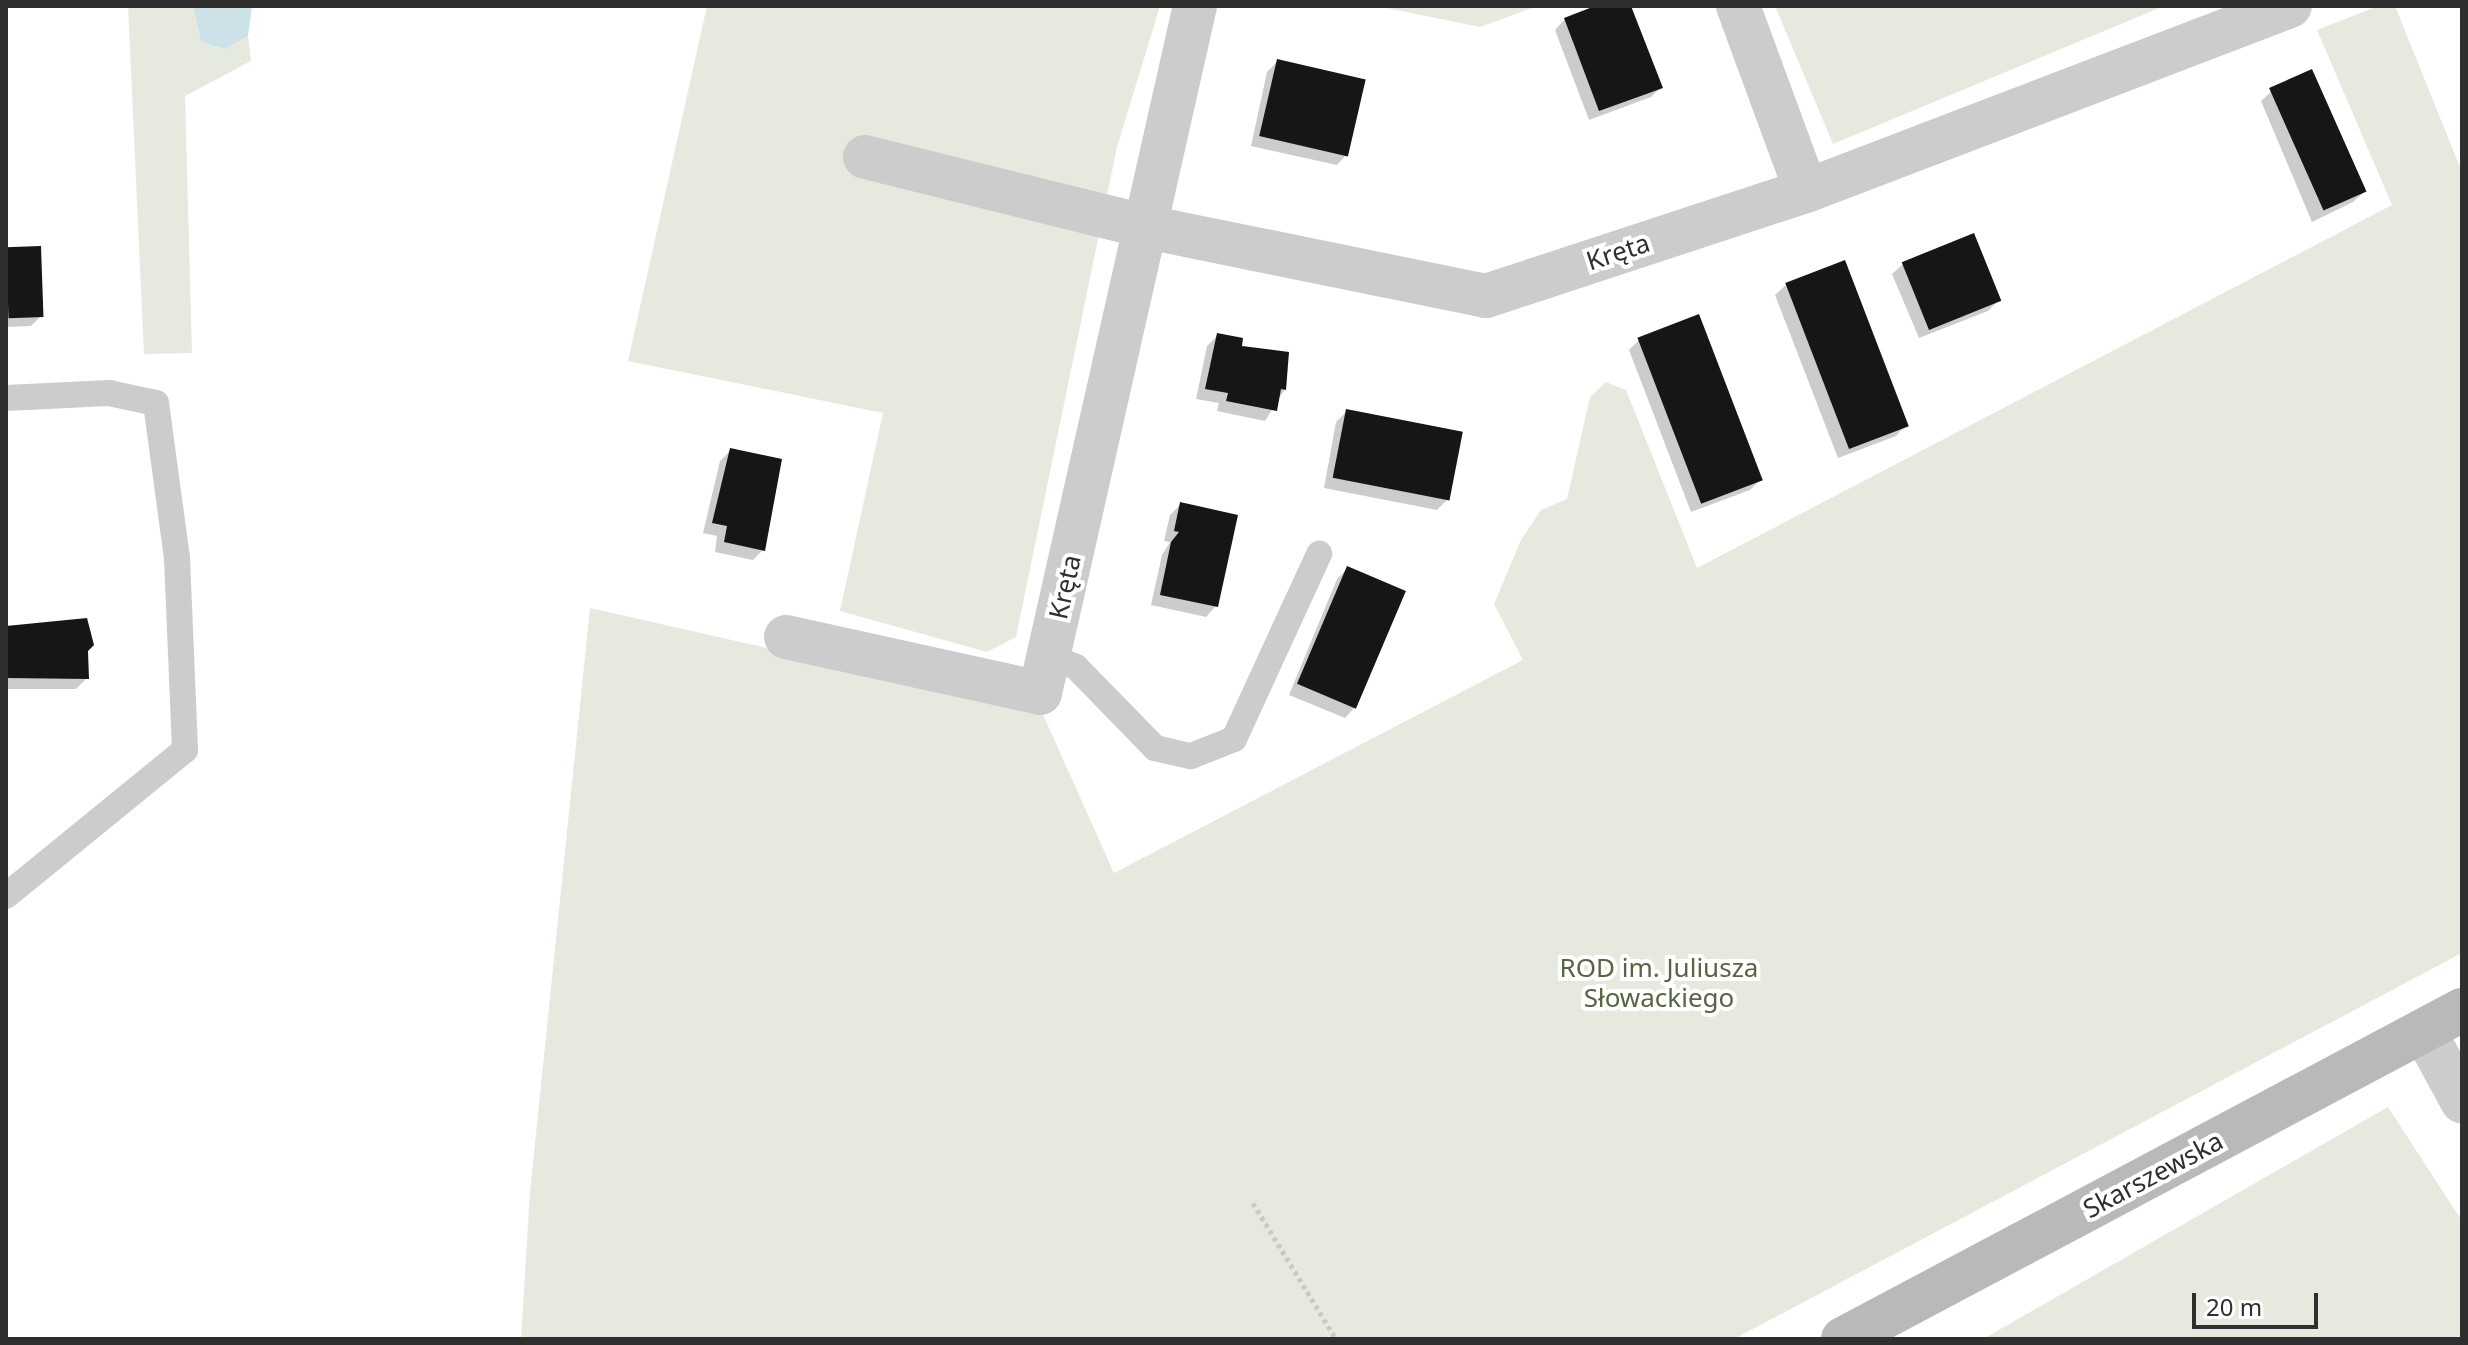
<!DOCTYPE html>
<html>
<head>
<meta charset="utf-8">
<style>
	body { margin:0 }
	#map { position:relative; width:2468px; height:1345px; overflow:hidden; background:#fff; font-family:"Noto Sans",sans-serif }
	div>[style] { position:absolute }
	.green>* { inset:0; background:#e6eade }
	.water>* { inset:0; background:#cde1e8 }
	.shadow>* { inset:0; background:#0003 }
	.building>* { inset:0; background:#161616; transform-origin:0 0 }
	.path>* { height:5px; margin-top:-2.5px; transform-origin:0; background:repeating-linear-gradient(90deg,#c9c9c9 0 4px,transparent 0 8px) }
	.lane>* { height:26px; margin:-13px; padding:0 13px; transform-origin:13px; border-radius:13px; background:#ccc }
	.street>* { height:44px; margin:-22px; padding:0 22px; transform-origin:22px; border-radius:22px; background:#ccc }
	.secondary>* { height:44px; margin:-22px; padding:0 22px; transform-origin:22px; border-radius:22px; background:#b9b9b9 }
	span { translate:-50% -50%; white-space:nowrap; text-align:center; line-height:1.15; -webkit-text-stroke:8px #fff; paint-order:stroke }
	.street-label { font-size:26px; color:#2f2f2f }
	.park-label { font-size:26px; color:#576541 }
	.frame { position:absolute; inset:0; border:8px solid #2f2f2f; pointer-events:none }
	.scale { position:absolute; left:2192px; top:1293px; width:126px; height:36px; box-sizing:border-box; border:4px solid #2f2f2f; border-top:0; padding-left:10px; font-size:24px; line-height:28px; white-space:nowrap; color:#2f2f2f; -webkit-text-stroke:6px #fff; paint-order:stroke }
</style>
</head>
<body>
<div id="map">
	<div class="green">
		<i style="clip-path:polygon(128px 6px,193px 6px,201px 42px,225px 49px,248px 36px,251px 61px,185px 96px,192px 353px,144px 354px)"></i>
		<i style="clip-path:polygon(707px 6px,1160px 6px,1117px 147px,1016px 637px,987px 652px,840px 611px,883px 413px,628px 361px)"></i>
		<i style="clip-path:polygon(1377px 6px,1538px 6px,1480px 27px)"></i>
		<i style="clip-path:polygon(1775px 6px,2164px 6px,1833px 144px)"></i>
		<i style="clip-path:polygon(2378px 6px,2395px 6px,2462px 172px,2462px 953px,1734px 1339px,521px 1339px,530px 1192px,590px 608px,1041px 710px,1114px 873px,1523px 660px,1494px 604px,1521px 540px,1541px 510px,1567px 499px,1590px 397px,1606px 382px,1626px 390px,1697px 568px,2392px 205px,2317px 30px)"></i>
		<i style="clip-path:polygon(2388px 1107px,2462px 1221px,2462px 1339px,1983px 1339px)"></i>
	</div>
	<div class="water">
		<i style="clip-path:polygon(193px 6px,252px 6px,248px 36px,225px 49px,201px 42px)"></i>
	</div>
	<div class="shadow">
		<i style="clip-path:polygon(1601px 6px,1629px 6px,1661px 87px,1651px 97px,1589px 120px,1555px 30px,1565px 19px)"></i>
		<i style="clip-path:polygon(1277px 62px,1347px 154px,1337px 165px,1251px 146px,1267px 72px)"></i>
		<i style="clip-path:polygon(2272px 91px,2364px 192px,2353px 202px,2312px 222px,2261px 101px)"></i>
		<i style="clip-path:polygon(6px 250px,41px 316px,31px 326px,6px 327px)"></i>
		<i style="clip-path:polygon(1903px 264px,1998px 301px,1988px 311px,1919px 338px,1892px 274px)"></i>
		<i style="clip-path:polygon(1786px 285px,1906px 425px,1896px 436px,1838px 458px,1775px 295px)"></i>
		<i style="clip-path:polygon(1218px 335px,1285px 389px,1265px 421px,1217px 411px,1219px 403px,1196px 399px,1207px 346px)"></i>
		<i style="clip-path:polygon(1640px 339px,1760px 480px,1750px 490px,1691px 512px,1629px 350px)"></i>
		<i style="clip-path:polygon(1346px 412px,1448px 499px,1437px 510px,1324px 488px,1336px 422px)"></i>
		<i style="clip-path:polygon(731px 450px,763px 550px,753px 560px,715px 552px,717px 536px,703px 533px,720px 461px)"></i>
		<i style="clip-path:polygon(1180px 505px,1216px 606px,1206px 617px,1151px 605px,1162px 555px,1170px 542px,1164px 541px,1170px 515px)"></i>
		<i style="clip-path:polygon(1347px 569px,1355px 707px,1345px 718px,1289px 695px,1337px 579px)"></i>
		<i style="clip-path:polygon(6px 627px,86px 650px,87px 678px,76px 689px,6px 689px)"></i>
	</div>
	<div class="building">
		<i style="clip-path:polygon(1595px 6px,1631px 6px,1663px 88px,1599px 111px,1564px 18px)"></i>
		<i style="left:1277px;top:59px;width:91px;height:79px;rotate:13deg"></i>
		<i style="left:2312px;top:69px;width:134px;height:47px;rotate:66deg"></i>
		<i style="left:1974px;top:233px;width:73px;height:78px;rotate:68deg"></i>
		<i style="left:41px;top:246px;width:71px;height:35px;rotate:88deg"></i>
		<i style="left:1845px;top:260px;width:178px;height:64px;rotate:69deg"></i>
		<i style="left:1699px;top:314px;width:178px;height:66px;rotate:69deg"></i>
		<i style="clip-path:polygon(1217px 333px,1243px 338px,1242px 346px,1289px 352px,1286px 390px,1281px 389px,1277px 411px,1226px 401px,1228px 393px,1205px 389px)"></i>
		<i style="left:1346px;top:409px;width:119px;height:70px;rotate:11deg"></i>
		<i style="clip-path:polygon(730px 448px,782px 459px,765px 551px,724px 542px,727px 526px,712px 523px)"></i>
		<i style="clip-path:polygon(1180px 502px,1238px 515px,1218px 607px,1160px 595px,1171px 542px,1179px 532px,1174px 531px)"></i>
		<i style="left:1347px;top:566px;width:64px;height:128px;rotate:23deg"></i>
		<i style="clip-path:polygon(87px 618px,94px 645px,88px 651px,89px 679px,6px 678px,6px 626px)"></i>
	</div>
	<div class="path">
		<i style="left:1253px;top:1203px;width:159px;rotate:58.6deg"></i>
	</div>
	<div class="lane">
		<i style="left:6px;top:398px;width:103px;rotate:-2.8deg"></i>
		<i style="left:109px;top:393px;width:48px;rotate:12deg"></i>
		<i style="left:156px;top:403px;width:156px;rotate:82.3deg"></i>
		<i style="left:177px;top:558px;width:192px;rotate:87.6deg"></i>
		<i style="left:185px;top:750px;width:231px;rotate:140.8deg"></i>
		<i style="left:1049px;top:656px;width:29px;rotate:22deg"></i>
		<i style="left:1076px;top:667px;width:113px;rotate:45.7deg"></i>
		<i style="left:1155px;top:748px;width:37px;rotate:13deg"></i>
		<i style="left:1191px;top:756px;width:46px;rotate:-21.6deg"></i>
		<i style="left:1234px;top:739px;width:204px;rotate:-65.3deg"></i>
	</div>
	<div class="street">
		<i style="left:1738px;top:6px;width:197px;rotate:69.8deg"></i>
		<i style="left:865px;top:157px;width:291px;rotate:13.9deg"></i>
		<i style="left:1147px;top:227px;width:346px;rotate:11.5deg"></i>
		<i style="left:1486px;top:296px;width:337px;rotate:-18.2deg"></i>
		<i style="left:1806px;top:191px;width:518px;rotate:-20.92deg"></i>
		<i style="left:786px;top:637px;width:260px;rotate:12.4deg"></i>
		<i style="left:1040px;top:693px;width:704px;rotate:-77.29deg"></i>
		<i style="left:2424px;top:1031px;width:80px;rotate:61.5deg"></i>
	</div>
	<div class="secondary">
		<i style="left:1843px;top:1339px;width:701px;rotate:-27.99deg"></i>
	</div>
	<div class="street-label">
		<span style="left:1618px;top:252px;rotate:-18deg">Kręta</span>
		<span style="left:1065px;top:587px;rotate:-77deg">Kręta</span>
		<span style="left:2153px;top:1175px;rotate:-28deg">Skarszewska</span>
	</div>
	<div class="park-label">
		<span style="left:1659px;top:983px">ROD im. Juliusza<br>Słowackiego</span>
	</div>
	<div class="frame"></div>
	<div class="scale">20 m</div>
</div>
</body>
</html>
